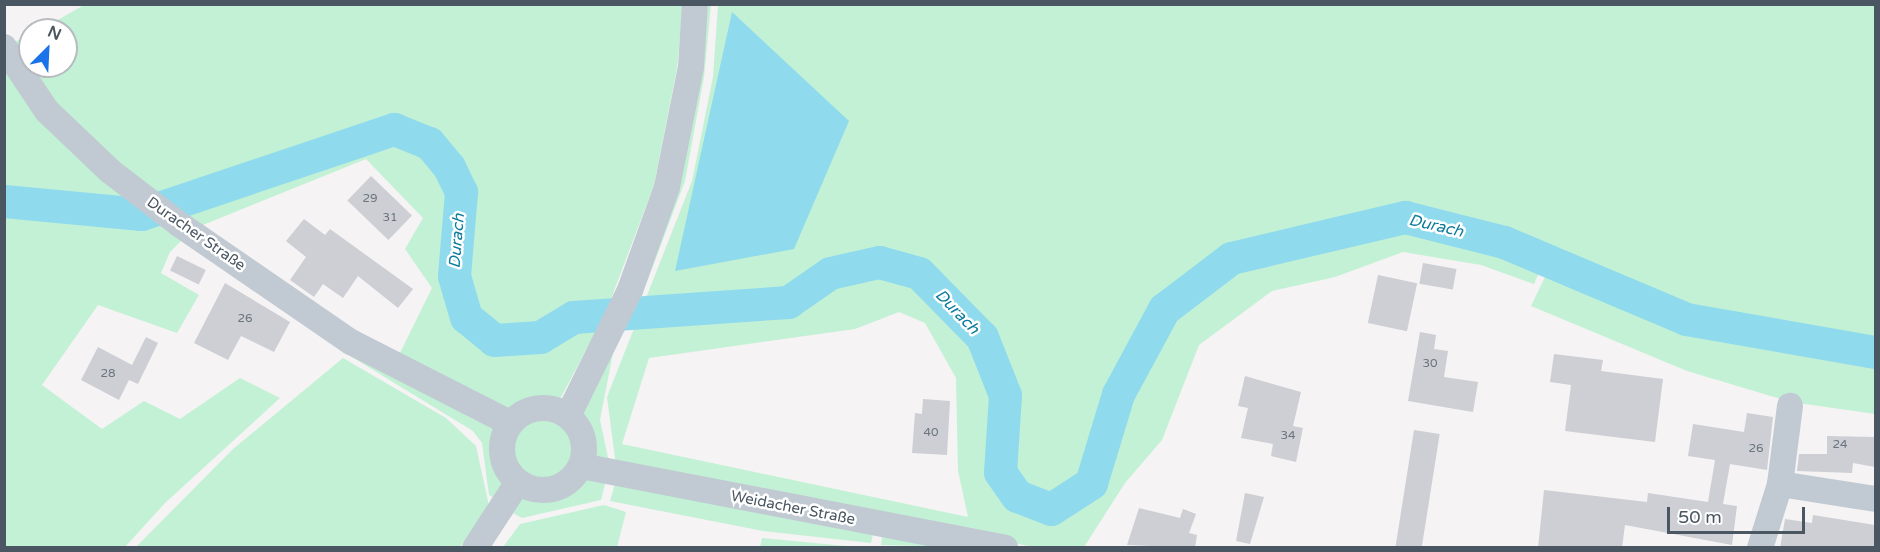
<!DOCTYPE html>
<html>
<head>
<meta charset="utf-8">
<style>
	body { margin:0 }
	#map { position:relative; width:1880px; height:552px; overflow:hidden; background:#f5f3f3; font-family:"Varela Round",sans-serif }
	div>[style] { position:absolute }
	.green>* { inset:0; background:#c3f1d5 }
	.round { border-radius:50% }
	.water>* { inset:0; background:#90daee }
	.river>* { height:33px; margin:-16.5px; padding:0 16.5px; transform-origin:16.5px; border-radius:16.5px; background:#90daee }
	.building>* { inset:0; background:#cdcfd5; transform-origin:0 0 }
	.minor>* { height:26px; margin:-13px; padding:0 13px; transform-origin:13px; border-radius:13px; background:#c1cad2 }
	.minor>.ring { margin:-13px; padding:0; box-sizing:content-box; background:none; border:26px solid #c1cad2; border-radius:50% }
	span { translate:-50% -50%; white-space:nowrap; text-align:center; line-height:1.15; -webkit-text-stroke:5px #fff; paint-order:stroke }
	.number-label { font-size:12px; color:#6b747e }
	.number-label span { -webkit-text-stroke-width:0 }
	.street-label { font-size:15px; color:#4a5661 }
	.water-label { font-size:16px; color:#0c7c9b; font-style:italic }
	.frame { position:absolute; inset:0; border:6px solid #4a5661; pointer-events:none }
	.north { position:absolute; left:18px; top:18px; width:60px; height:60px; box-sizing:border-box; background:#fff; border:2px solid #b7bbc0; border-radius:50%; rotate:24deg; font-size:16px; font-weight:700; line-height:24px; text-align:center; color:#4a5661 }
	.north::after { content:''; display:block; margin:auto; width:21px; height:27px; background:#1a73e8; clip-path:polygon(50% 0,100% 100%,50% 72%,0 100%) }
	.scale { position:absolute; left:1667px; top:507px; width:138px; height:27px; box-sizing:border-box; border:3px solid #4a5661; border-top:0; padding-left:8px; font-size:18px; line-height:21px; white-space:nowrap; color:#4a5661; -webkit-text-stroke:4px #fff; paint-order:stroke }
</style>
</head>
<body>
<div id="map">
	<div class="green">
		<i style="clip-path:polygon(84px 5px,683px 5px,677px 68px,654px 185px,606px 312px,558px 403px,525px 402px,510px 410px,397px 359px,432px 288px,405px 249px,423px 218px,366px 159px,198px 227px,90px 145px,10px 44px,30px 35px,30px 66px,66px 66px,66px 30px,40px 30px)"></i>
		<i style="clip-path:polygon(703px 5px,711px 5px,704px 77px,685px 181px,641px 298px)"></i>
		<i style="clip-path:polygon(evenodd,718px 5px,1875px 5px,1875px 414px,1791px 402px,1687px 371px,1531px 306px,1558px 250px,1551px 246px,1534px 284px,1481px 265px,1403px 252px,1335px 277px,1272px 291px,1199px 345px,1162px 440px,1125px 483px,1084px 547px,1034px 547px,616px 466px,607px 397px,692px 181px,713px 77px,718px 5px,899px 312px,925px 323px,956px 378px,958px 471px,968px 517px,622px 444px,649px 358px,855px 329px,899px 312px)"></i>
		<i style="clip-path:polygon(4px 62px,184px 238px,170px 252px,161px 273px,199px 295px,177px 333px,98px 305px,42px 385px,102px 429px,144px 401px,180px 419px,240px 378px,280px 398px,165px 503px,125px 547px,5px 547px)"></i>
		<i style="clip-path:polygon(613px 353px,600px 420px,609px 462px,593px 456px,591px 428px,580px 415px)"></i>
		<i style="clip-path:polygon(347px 354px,499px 427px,494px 452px,506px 480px,494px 498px,489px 495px,482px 443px,473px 431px)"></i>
		<i style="clip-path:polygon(343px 358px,446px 418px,476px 446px,489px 506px,460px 547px,135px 548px,233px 449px)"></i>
		<i class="round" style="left:510px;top:416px;width:66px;height:66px"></i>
		<i style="clip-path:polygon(585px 475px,606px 480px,601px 500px,522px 518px,511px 512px,524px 494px,542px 500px,561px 496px)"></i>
		<i style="clip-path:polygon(615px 484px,874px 529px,871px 543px,763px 531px,610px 501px)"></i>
		<i style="clip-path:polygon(604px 505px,626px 512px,617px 547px,503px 547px,520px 524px)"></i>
		<i style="clip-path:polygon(883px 532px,971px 547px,881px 545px)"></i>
		<i style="clip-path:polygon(762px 538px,856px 547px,760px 547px)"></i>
	</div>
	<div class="water">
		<i style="clip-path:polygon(732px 12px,849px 121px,794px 249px,675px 271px)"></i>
	</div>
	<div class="river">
		<i style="left:4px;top:201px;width:138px;rotate:5.4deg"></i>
		<i style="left:141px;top:214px;width:267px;rotate:-18.6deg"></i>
		<i style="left:394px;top:129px;width:38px;rotate:22deg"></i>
		<i style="left:429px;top:143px;width:31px;rotate:50deg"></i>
		<i style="left:449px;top:167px;width:28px;rotate:64deg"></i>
		<i style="left:461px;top:192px;width:84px;rotate:94.8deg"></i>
		<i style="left:454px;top:276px;width:43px;rotate:73.7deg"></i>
		<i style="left:466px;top:317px;width:36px;rotate:39deg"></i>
		<i style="left:494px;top:340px;width:46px;rotate:-3.7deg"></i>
		<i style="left:540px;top:337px;width:39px;rotate:-31deg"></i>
		<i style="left:573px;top:317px;width:216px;rotate:-4deg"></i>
		<i style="left:788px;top:302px;width:51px;rotate:-34.6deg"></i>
		<i style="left:830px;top:273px;width:50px;rotate:-12.7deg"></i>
		<i style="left:879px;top:262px;width:41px;rotate:15.4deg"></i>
		<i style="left:919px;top:273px;width:90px;rotate:45.5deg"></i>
		<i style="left:982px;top:337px;width:62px;rotate:68.4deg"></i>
		<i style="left:1005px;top:395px;width:77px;rotate:93.7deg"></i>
		<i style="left:1000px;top:472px;width:29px;rotate:55deg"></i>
		<i style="left:1017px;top:496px;width:36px;rotate:21deg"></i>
		<i style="left:1051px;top:509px;width:48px;rotate:-33deg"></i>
		<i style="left:1091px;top:483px;width:93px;rotate:-73.1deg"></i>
		<i style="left:1118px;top:394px;width:97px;rotate:-61.6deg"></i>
		<i style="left:1164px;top:309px;width:84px;rotate:-37.3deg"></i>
		<i style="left:1231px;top:258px;width:179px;rotate:-13.3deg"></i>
		<i style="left:1405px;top:217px;width:102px;rotate:14.2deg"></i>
		<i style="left:1504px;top:242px;width:198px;rotate:22.9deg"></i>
		<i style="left:1686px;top:319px;width:193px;rotate:9.9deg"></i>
	</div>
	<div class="building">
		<i style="left:371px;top:176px;width:57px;height:34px;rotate:44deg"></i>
		<i style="clip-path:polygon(304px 219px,325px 235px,330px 229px,413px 289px,398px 308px,358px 276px,343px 298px,323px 284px,314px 297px,290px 280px,306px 257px,286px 241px)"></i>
		<i style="left:177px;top:256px;width:32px;height:16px;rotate:26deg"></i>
		<i style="left:1423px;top:263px;width:34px;height:21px;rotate:10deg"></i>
		<i style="left:1378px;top:275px;width:40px;height:49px;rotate:12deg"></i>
		<i style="clip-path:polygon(225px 283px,290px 322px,274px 352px,241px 336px,228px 360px,194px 343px)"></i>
		<i style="clip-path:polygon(1420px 332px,1436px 335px,1434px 349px,1448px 351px,1444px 377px,1478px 382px,1473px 412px,1408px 401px)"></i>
		<i style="clip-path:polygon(146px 337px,158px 343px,138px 384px,129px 380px,119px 400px,81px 380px,98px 347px,132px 365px)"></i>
		<i style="clip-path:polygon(1554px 354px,1603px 360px,1601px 371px,1663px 379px,1655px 442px,1565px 431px,1571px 385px,1550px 382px)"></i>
		<i style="clip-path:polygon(1245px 376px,1301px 392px,1293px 426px,1303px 428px,1296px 462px,1271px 456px,1273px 444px,1241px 438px,1248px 408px,1238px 406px)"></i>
		<i style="clip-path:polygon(923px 399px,950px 401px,947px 455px,912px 453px,915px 413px,922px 414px)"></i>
		<i style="clip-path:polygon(1747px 413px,1773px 417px,1767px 470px,1730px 464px,1723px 504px,1737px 506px,1732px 545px,1625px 525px,1622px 548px,1538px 548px,1544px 490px,1647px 502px,1648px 493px,1708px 502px,1715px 460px,1688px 456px,1693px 424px,1744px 432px)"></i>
		<i style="left:1414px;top:430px;width:26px;height:119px;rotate:9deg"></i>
		<i style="clip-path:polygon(1827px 436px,1875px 437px,1875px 467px,1853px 463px,1852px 473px,1797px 471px,1799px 454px,1827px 454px)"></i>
		<i style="clip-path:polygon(1245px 493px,1264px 497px,1250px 544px,1236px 541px)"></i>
		<i style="clip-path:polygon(1139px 508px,1180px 518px,1183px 509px,1196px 514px,1189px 533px,1197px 535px,1195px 548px,1127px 545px)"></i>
		<i style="clip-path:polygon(1813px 515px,1875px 525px,1875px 548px,1780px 548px,1785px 519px,1812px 523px)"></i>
	</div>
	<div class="minor">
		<i style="left:4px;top:47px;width:77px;rotate:56.1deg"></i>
		<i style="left:47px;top:111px;width:87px;rotate:43.6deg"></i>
		<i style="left:110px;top:171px;width:87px;rotate:37.5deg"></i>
		<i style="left:179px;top:224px;width:209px;rotate:34.5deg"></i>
		<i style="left:351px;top:342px;width:178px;rotate:27deg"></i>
		<i class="ring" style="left:502px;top:408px;width:56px;height:56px"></i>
		<i style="left:568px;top:416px;width:140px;rotate:-63.8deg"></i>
		<i style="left:630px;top:290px;width:109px;rotate:-70.2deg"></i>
		<i style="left:667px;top:187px;width:122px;rotate:-78.7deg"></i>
		<i style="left:691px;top:67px;width:63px;rotate:-86.4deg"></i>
		<i style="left:581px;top:466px;width:432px;rotate:10.9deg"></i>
		<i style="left:1780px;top:484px;width:97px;rotate:8.9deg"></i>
		<i style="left:475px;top:548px;width:79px;rotate:-56.9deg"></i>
		<i style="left:1760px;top:548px;width:67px;rotate:-72.6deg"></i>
		<i style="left:1780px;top:484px;width:79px;rotate:-82.7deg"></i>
	</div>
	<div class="number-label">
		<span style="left:370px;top:199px">29</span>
		<span style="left:390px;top:218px">31</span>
		<span style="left:245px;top:319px">26</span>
		<span style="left:1430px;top:364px">30</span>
		<span style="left:108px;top:374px">28</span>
		<span style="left:931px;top:433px">40</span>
		<span style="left:1288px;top:436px">34</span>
		<span style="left:1840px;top:445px">24</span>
		<span style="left:1756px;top:449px">26</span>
	</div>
	<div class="street-label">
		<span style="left:196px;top:234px;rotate:35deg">Duracher Straße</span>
		<span style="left:793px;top:508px;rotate:11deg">Weidacher Straße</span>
	</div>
	<div class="water-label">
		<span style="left:1436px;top:226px;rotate:13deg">Durach</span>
		<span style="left:457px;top:241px;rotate:-85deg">Durach</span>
		<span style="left:957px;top:312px;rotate:46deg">Durach</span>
	</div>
	<div class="frame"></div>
	<div class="north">N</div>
	<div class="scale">50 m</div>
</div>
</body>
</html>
